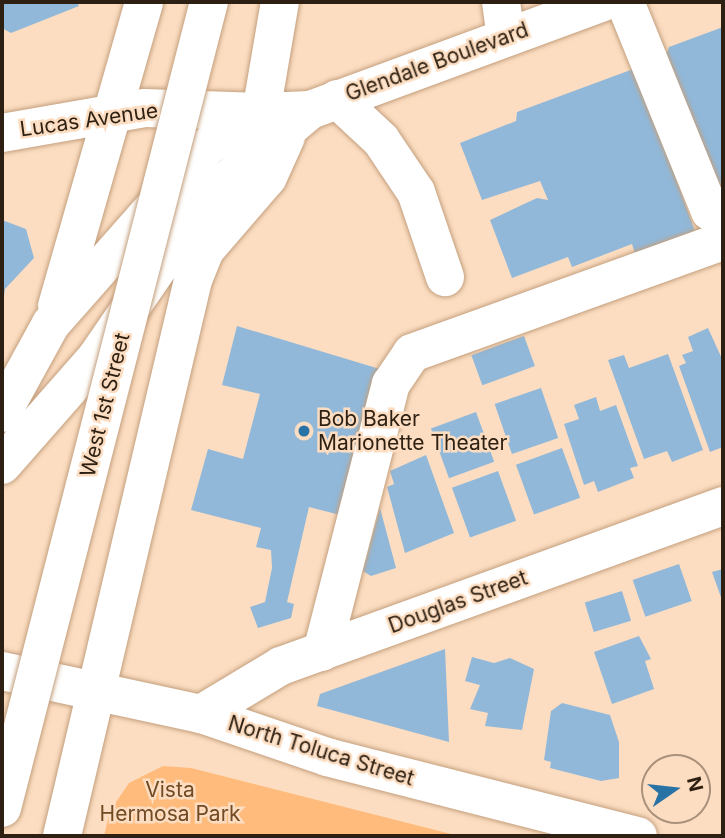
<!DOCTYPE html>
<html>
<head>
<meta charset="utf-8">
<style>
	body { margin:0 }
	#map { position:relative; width:725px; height:838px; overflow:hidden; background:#fcddc1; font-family:Inter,sans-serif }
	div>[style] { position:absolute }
	.green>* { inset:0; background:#febb7c }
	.building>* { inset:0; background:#91b8d9; transform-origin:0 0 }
	.roads { filter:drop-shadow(0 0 2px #c39f7d) drop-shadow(0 0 2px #c39f7d) }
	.minor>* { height:38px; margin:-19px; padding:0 19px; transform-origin:19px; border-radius:19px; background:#fff }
	.major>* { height:38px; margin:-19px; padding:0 19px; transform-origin:19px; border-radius:19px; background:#fff }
	.bridges { filter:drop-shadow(0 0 2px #c39f7d) drop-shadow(0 0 2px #c39f7d) }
	.major-bridge>* { height:38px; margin:-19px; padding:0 19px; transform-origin:19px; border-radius:19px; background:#fff }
	.dots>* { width:19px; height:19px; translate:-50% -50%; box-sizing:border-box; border:4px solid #fcddc1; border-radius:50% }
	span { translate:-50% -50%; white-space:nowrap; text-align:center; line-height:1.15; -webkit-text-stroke:5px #fcddc1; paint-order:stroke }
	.street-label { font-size:21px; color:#2d1f11 }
	.poi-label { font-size:21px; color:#2d1f11 }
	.left { translate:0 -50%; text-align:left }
	.park-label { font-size:21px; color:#714a23 }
	.frame { position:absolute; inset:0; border:4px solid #2d1f11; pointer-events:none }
	.north { position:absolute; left:641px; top:754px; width:70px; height:70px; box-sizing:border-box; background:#fcddc1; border:2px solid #a9917b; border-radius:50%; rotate:76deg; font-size:19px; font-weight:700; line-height:28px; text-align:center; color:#2d1f11 }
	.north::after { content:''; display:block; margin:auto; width:24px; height:32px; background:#2972a6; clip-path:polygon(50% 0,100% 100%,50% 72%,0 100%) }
</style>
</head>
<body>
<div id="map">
	<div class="green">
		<i style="clip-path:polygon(163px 766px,191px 768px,459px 836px,104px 836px,110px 811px,129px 783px)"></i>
	</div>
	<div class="building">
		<i style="clip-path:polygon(2px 2px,77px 2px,79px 6px,11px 33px,2px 28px)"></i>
		<i style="clip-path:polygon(723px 27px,723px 187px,714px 191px,666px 55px,669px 47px)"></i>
		<i style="clip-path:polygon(636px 68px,697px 237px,637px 260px,632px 244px,572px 267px,568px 257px,512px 278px,490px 220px,537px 198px,548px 200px,540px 181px,482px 200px,460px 143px,516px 121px,517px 112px)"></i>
		<i style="clip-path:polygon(2px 220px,26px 229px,34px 258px,5px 289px,2px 312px)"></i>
		<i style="clip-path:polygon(237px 326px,383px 370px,344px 516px,309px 507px,287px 602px,294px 604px,291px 618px,258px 628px,250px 607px,265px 602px,272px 568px,271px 550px,256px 547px,261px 528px,191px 510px,208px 449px,243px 459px,260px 394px,222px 385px)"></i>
		<i style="clip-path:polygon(708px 328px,723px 361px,723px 447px,710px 452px,679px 366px,686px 363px,682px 355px,693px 351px,688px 337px)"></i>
		<i style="left:524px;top:336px;width:32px;height:56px;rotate:70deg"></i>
		<i style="clip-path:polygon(668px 354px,703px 450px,672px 462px,667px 451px,644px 459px,608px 360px,624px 355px,629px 368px)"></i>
		<i style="left:541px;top:388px;width:53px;height:49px;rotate:71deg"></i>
		<i style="clip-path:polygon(596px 397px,600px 411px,616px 405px,638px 466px,630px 468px,634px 478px,598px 492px,594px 481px,584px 485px,564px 424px,579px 419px,574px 405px)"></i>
		<i style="left:476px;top:412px;width:53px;height:48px;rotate:70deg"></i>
		<i style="left:562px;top:448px;width:53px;height:49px;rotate:70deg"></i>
		<i style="clip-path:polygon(426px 455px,454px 533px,405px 553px,387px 487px,394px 484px,390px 471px)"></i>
		<i style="left:498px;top:471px;width:53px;height:49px;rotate:70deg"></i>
		<i style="clip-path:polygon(380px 508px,396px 568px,371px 576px,363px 571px)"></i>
		<i style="left:679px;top:564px;width:39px;height:49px;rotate:71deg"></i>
		<i style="clip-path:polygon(723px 569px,723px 603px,712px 572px)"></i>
		<i style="left:622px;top:591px;width:31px;height:39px;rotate:73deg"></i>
		<i style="clip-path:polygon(639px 636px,651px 659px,645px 661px,654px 689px,612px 704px,594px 652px)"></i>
		<i style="clip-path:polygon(445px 649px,449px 742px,317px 706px,320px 694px)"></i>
		<i style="clip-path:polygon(472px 657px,494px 663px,510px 658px,534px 669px,522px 730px,485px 726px,488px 713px,470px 709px,480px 685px,465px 681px)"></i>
		<i style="clip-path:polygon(562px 703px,610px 715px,619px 742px,619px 778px,601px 781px,550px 768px,551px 762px,544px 760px,551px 711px)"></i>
	</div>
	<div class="roads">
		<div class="minor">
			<i style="left:501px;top:2px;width:34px;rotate:82deg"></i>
			<i style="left:625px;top:2px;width:226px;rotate:67.9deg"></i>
			<i style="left:710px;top:211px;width:14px;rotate:-21deg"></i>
			<i style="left:337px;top:99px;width:60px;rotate:43deg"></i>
			<i style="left:381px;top:140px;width:63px;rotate:56.1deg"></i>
			<i style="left:416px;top:192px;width:90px;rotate:71.2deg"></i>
			<i style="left:2px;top:133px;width:145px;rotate:-9.9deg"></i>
			<i style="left:145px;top:108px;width:116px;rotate:2deg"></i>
			<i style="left:322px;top:652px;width:277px;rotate:-75.6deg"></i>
			<i style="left:391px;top:384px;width:37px;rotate:-56deg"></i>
			<i style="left:412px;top:353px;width:331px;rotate:-19.8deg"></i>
			<i style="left:2px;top:671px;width:204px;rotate:12.2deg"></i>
			<i style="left:201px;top:714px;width:133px;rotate:18.8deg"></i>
			<i style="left:327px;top:757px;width:321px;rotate:14.3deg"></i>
			<i style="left:201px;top:714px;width:93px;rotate:-31deg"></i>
			<i style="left:281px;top:666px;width:470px;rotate:-19.9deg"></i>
		</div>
		<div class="major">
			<i style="left:257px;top:136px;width:136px;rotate:-80.3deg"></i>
			<i style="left:57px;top:306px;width:316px;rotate:-74deg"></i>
			<i style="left:2px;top:413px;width:102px;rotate:-61.2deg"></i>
			<i style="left:51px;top:324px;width:237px;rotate:-48.6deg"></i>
			<i style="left:208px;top:146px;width:63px;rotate:-32.7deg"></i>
			<i style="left:261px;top:112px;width:49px;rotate:-2.3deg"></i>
			<i style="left:2px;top:465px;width:142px;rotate:-48.7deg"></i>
			<i style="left:96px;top:358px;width:194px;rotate:-55.5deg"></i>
			<i style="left:206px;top:198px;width:136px;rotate:-40.2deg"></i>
			<i style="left:310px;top:110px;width:312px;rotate:-20.2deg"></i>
			<i style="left:62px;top:836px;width:571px;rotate:-76.74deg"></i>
			<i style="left:193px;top:280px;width:32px;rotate:-68deg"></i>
			<i style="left:205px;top:250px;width:96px;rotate:-49.2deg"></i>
			<i style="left:268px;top:177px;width:44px;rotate:-65.8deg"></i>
		</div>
	</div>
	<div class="bridges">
		<div class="major-bridge">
			<i style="left:2px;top:808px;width:832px;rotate:-75.6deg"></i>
		</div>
	</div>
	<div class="dots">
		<i style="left:304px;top:431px;background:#2972a6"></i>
	</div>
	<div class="street-label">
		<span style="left:437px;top:62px;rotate:-20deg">Glendale Boulevard</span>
		<span style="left:89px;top:120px;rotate:-8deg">Lucas Avenue</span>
		<span style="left:105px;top:405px;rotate:-76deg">West 1st Street</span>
		<span style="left:458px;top:602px;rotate:-20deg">Douglas Street</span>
		<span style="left:321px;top:751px;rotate:17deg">North Toluca Street</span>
	</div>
	<div class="poi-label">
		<span class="left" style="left:318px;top:431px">Bob Baker<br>Marionette Theater</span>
	</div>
	<div class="park-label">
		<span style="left:170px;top:802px">Vista<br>Hermosa Park</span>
	</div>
	<div class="frame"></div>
	<div class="north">N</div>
</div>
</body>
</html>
